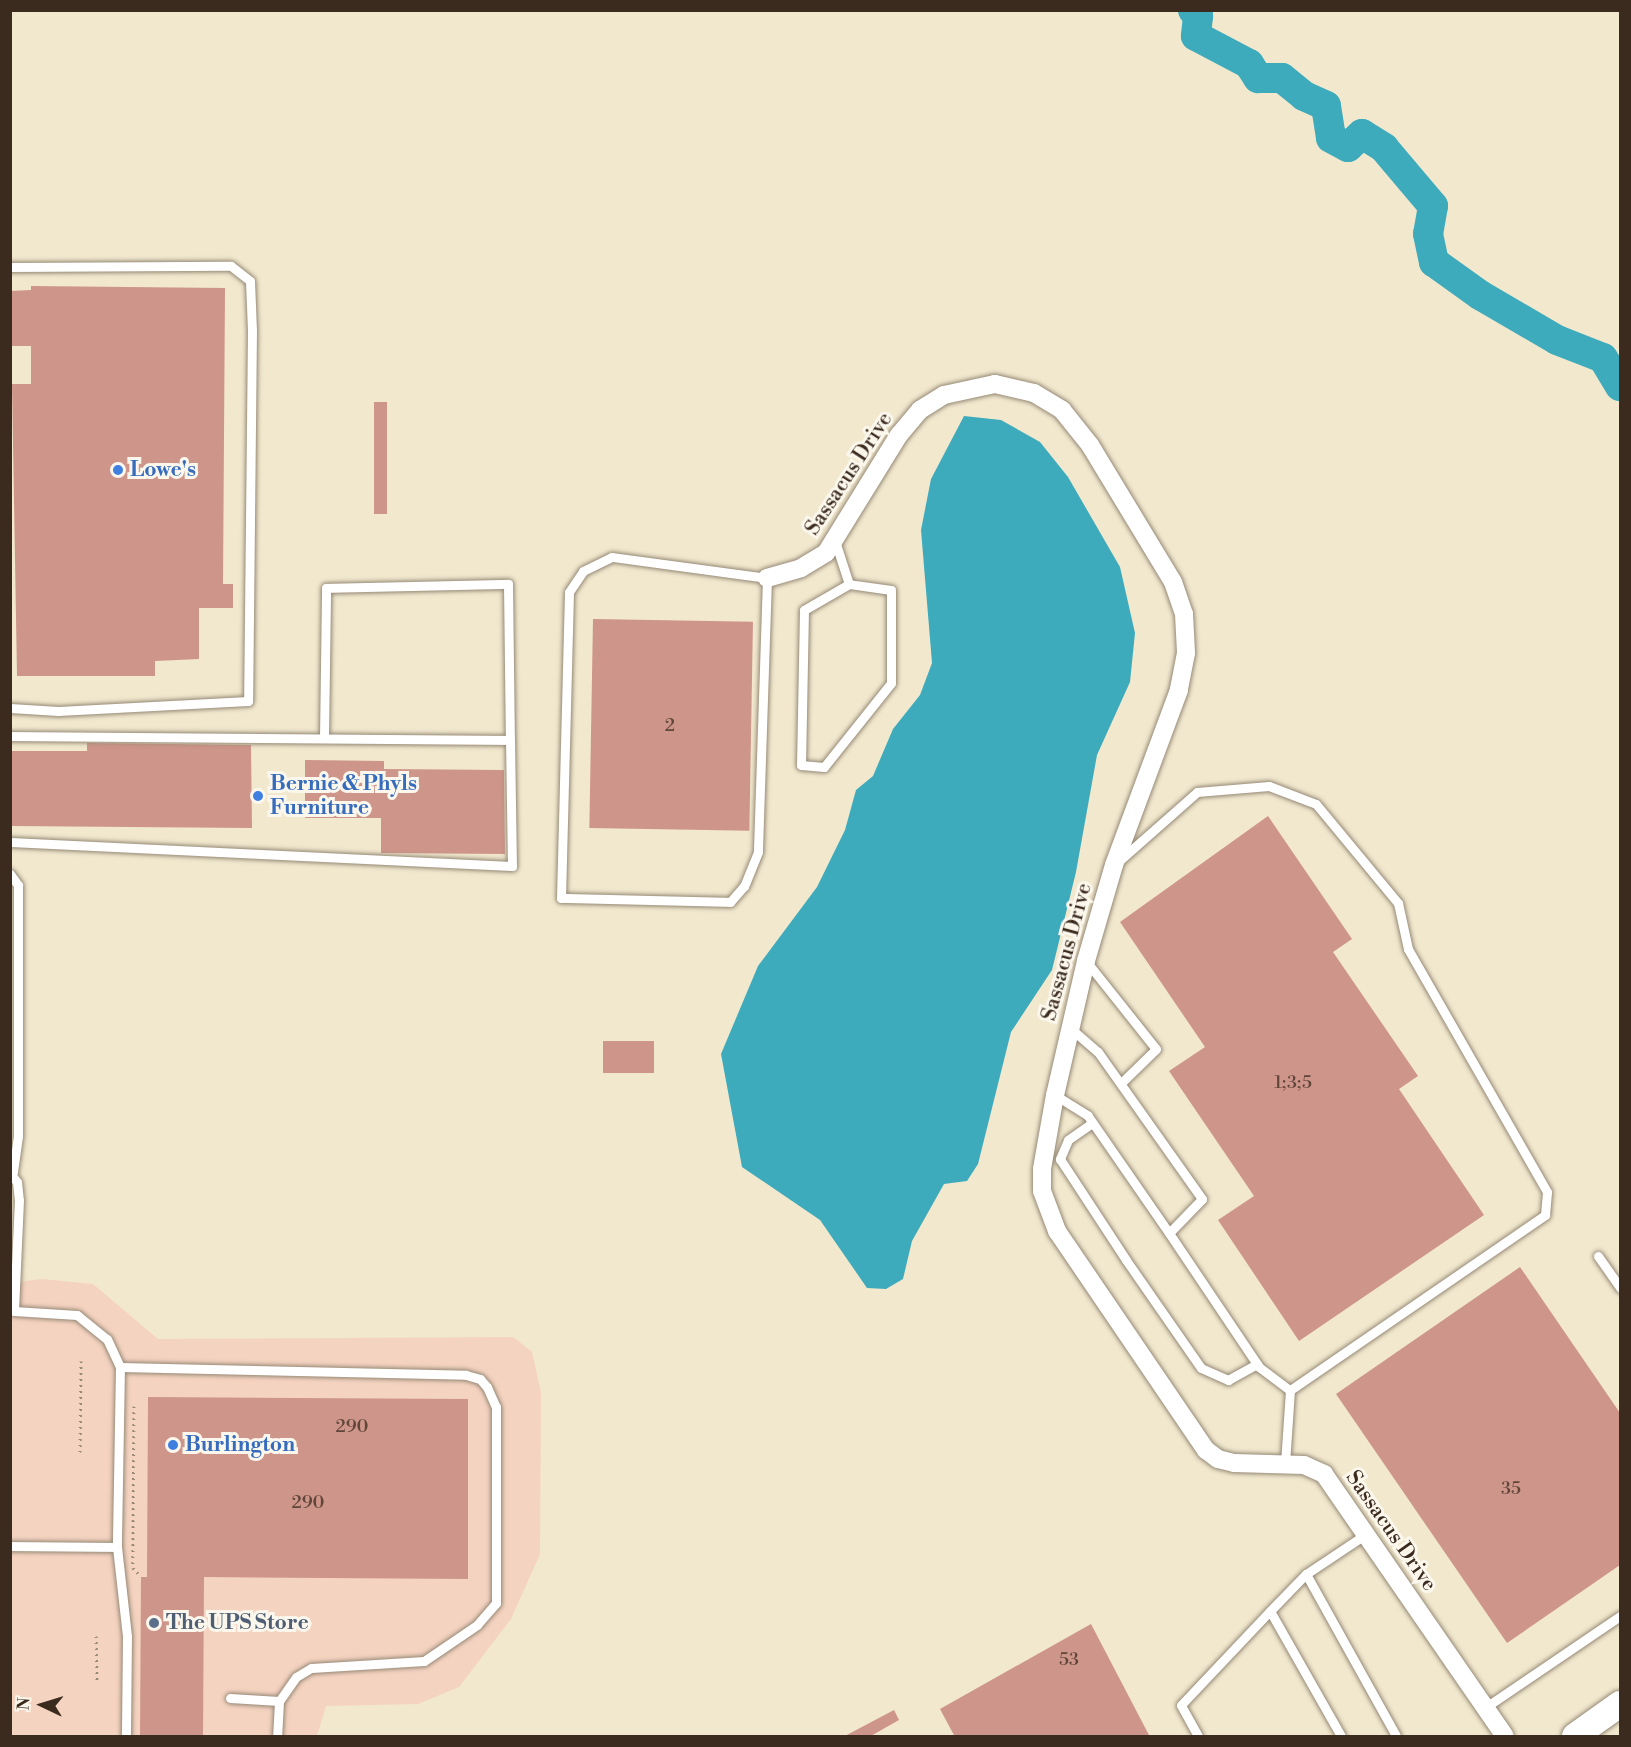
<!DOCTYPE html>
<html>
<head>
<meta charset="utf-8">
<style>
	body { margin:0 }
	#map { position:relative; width:1631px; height:1747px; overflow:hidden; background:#f1e8ce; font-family:"Libre Bodoni",serif }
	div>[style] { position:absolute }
	.built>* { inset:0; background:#f5d3c1 }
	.water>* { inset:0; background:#3dabbc }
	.river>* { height:30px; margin:-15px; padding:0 15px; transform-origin:15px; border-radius:15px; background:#3dabbc }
	.building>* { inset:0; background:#ce958a; transform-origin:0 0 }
	.path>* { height:3px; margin-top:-1.5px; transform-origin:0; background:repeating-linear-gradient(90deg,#968976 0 1.5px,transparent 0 6px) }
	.roads { filter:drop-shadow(0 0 2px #968976) drop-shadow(0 0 2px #968976) }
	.lane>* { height:9px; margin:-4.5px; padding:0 4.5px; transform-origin:4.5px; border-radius:4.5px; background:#fff }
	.street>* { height:18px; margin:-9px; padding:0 9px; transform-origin:9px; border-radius:9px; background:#fff }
	.secondary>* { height:26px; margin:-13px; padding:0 13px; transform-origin:13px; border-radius:13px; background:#fff }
	.dots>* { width:16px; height:16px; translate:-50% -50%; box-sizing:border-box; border:3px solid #fbf7ec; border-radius:50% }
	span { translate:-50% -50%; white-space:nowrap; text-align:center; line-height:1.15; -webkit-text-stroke:6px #fbf7ec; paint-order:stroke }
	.number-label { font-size:18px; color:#604539 }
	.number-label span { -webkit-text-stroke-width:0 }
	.shop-label { font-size:21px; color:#366cbe; font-weight:700 }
	.left { translate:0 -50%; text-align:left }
	.street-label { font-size:21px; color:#3b2a1e }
	.service-label { font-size:21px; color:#4e5e75; font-weight:700 }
	.frame { position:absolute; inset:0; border:12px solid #3b2a1e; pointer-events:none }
	.north { position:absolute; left:12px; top:1675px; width:60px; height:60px; -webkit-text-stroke:4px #fbf7ec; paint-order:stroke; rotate:274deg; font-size:16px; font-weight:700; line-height:24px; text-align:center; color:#3b2a1e }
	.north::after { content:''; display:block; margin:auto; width:21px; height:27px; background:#3b2a1e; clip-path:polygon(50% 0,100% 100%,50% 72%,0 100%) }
</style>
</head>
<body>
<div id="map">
	<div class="built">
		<i style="clip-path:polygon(42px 1279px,93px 1284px,158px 1339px,513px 1337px,532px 1352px,541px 1392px,540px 1554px,511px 1619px,459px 1687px,418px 1704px,326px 1706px,317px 1736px,11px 1736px,10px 1283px)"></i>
	</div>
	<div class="water">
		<i style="clip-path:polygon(964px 416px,1001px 420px,1040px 442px,1068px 477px,1120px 567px,1135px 633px,1130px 682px,1097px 755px,1076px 872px,1052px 970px,1011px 1032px,978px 1164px,967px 1181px,944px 1184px,912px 1241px,903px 1279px,886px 1289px,867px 1288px,820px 1220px,742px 1167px,721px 1054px,758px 966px,817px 887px,845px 830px,856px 790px,873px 776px,893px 729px,920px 695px,932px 663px,921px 530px,931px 479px)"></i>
	</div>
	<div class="river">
		<i style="left:1193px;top:10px;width:8px;rotate:50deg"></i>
		<i style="left:1198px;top:16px;width:20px;rotate:96deg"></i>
		<i style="left:1196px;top:36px;width:60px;rotate:27.8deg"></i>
		<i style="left:1249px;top:64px;width:17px;rotate:57deg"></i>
		<i style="left:1258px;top:78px;width:24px"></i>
		<i style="left:1282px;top:78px;width:28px;rotate:39deg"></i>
		<i style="left:1304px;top:96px;width:24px;rotate:24deg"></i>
		<i style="left:1326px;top:106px;width:32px;rotate:81deg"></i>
		<i style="left:1331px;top:138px;width:19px;rotate:28deg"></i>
		<i style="left:1348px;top:147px;width:19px;rotate:-43deg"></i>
		<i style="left:1362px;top:134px;width:26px;rotate:32deg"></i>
		<i style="left:1384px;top:148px;width:76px;rotate:49.8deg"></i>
		<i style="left:1433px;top:206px;width:28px;rotate:100deg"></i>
		<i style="left:1428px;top:234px;width:29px;rotate:78deg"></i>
		<i style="left:1434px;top:262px;width:57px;rotate:35.7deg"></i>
		<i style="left:1480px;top:295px;width:89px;rotate:30.3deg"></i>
		<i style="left:1557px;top:340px;width:49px;rotate:21.4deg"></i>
		<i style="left:1603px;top:358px;width:33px;rotate:59deg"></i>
	</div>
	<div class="building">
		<i style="clip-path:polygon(31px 286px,225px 288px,223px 584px,233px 584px,233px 608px,199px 608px,199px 659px,155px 661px,155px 676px,17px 676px,12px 384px,31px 384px,31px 346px,10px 346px,10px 291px,31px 290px)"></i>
		<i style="left:374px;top:402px;width:13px;height:112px"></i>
		<i style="left:593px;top:619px;width:160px;height:209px;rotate:1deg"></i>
		<i style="clip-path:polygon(87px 743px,251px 745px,252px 828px,10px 826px,10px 751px,87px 751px)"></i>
		<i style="clip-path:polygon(305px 760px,384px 761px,384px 769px,504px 770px,505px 854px,381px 853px,381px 818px,305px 818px)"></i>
		<i style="clip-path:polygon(1268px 816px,1352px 939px,1333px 952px,1418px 1076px,1399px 1089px,1484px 1215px,1299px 1341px,1218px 1220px,1254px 1196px,1169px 1071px,1205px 1047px,1120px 922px)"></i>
		<i style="left:603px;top:1041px;width:51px;height:32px"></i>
		<i style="clip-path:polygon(1520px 1267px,1620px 1413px,1620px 1565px,1507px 1643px,1336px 1394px)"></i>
		<i style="clip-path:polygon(148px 1397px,468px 1399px,468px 1579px,204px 1577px,203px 1737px,140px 1737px,141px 1577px,147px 1577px)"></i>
		<i style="clip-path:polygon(1091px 1624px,1150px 1737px,955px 1737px,940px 1709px)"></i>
		<i style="clip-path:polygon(894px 1710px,899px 1720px,869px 1737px,843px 1737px)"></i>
	</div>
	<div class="path">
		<i style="left:134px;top:1406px;width:162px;rotate:90.4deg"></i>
		<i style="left:133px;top:1568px;width:7px;rotate:45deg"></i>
		<i style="left:80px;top:1452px;width:91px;rotate:-89.4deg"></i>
		<i style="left:96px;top:1636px;width:47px;rotate:88.8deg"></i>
	</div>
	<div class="roads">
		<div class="lane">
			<i style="left:10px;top:267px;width:221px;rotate:-0.3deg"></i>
			<i style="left:231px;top:266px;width:24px;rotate:38deg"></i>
			<i style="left:250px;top:281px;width:49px;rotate:87.7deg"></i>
			<i style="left:252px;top:330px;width:371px;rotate:90.6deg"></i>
			<i style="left:248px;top:701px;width:190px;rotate:177deg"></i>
			<i style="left:58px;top:711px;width:48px;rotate:-176.4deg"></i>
			<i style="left:835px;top:541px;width:45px;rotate:72deg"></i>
			<i style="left:849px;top:584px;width:52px;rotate:150deg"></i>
			<i style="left:804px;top:610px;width:155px;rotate:91.1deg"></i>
			<i style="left:801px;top:765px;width:23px;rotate:5deg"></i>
			<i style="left:824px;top:767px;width:107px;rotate:-51.4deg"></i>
			<i style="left:891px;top:683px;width:93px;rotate:-90deg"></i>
			<i style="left:891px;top:590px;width:42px;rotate:-171.9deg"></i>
			<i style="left:612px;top:557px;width:156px;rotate:7.7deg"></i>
			<i style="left:767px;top:578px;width:274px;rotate:91.9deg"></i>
			<i style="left:758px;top:852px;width:37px;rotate:112deg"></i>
			<i style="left:744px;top:886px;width:21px;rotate:131deg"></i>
			<i style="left:730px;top:902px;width:169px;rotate:-178.6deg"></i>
			<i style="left:561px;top:898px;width:306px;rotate:-88.5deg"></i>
			<i style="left:569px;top:592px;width:25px;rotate:-56deg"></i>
			<i style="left:583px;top:571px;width:32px;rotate:-26deg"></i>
			<i style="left:10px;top:736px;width:500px;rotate:0.46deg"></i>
			<i style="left:510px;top:740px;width:126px;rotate:89.1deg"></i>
			<i style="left:512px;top:866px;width:503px;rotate:-177.26deg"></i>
			<i style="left:324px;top:738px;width:150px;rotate:-89.2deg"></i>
			<i style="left:326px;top:588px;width:182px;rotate:-1.3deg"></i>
			<i style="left:508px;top:584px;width:156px;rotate:89.3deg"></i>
			<i style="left:1120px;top:860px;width:103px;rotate:-41.4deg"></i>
			<i style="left:1197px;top:792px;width:72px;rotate:-4.8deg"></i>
			<i style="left:1269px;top:786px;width:50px;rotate:21deg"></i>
			<i style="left:1316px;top:804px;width:129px;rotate:50.4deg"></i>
			<i style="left:1398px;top:903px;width:47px;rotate:77.7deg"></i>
			<i style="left:1408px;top:949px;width:280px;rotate:60.2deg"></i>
			<i style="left:1547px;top:1192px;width:23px;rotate:95deg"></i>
			<i style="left:1545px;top:1215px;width:309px;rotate:145.5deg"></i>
			<i style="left:1290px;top:1390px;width:73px;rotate:93.9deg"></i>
			<i style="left:10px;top:874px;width:14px;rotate:54deg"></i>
			<i style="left:18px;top:885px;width:251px;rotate:90deg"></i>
			<i style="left:18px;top:1136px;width:37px;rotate:98deg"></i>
			<i style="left:1086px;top:961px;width:112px;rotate:51.5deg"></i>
			<i style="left:1156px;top:1049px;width:49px;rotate:135.8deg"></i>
			<i style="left:1069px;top:1027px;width:38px;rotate:41deg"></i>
			<i style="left:1098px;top:1052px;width:180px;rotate:54.7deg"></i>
			<i style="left:1202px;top:1199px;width:47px;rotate:134.1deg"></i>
			<i style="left:1169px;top:1233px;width:161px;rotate:56.1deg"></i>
			<i style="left:1259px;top:1367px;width:39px;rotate:37deg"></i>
			<i style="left:1055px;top:1095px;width:39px;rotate:32deg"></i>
			<i style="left:1088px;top:1116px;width:142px;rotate:55.3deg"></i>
			<i style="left:1092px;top:1123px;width:29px;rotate:145deg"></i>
			<i style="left:1068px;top:1140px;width:21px;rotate:113deg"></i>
			<i style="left:1060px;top:1159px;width:121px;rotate:56.8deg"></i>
			<i style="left:1126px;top:1260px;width:131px;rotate:55.2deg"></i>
			<i style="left:1201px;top:1368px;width:30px;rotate:24deg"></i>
			<i style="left:1228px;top:1380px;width:33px;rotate:-29deg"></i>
			<i style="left:10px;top:1173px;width:11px;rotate:52deg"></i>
			<i style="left:17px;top:1182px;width:18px;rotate:84deg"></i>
			<i style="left:19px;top:1200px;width:111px;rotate:92.6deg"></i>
			<i style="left:14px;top:1311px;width:63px;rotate:3.6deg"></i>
			<i style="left:77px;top:1315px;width:38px;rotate:39deg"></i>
			<i style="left:107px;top:1339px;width:31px;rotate:65deg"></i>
			<i style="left:120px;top:1367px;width:346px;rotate:1.3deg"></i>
			<i style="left:466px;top:1375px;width:15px;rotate:16deg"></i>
			<i style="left:480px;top:1379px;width:11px;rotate:49deg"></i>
			<i style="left:487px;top:1387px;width:22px;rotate:66deg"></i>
			<i style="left:496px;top:1407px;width:196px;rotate:90deg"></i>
			<i style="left:496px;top:1603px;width:29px;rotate:131deg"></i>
			<i style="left:477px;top:1625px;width:64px;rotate:145.8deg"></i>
			<i style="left:424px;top:1661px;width:113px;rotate:176.5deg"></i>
			<i style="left:311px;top:1668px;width:17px;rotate:149deg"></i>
			<i style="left:296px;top:1677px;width:29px;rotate:125deg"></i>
			<i style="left:279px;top:1701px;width:35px;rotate:93deg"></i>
			<i style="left:1598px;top:1256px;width:39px;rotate:55deg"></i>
			<i style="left:120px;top:1367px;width:180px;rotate:91deg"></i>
			<i style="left:117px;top:1547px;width:90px;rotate:83.6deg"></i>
			<i style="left:127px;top:1636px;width:100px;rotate:90.6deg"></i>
			<i style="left:1366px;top:1534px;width:72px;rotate:146.3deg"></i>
			<i style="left:1306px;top:1574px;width:185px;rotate:60.9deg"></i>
			<i style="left:10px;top:1546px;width:107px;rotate:0.5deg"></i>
			<i style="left:1270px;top:1611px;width:52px;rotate:-45.8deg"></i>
			<i style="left:230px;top:1698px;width:49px;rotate:3.5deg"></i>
			<i style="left:1486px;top:1707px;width:162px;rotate:-34.2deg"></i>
			<i style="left:1198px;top:1736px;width:35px;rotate:-119deg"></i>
			<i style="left:1181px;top:1705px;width:129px;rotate:-46.6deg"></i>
			<i style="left:1270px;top:1611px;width:144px;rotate:60.4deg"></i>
		</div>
		<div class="street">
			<i style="left:767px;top:578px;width:35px;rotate:-16deg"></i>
			<i style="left:801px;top:568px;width:29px;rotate:-31deg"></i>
			<i style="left:826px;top:553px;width:139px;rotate:-58.3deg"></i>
			<i style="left:899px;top:435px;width:33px;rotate:-50deg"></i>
			<i style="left:920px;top:410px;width:28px;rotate:-32deg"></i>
			<i style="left:944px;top:395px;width:52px;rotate:-12.2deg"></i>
			<i style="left:995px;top:384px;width:40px;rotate:13deg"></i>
			<i style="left:1034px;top:393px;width:33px;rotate:31deg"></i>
			<i style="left:1062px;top:410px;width:45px;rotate:51.3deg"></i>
			<i style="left:1090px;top:445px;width:160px;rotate:58.8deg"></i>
			<i style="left:1173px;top:582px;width:34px;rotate:71deg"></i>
			<i style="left:1184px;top:614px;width:39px;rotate:87deg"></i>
			<i style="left:1186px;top:653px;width:38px;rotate:101deg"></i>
			<i style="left:1179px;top:690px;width:187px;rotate:110.4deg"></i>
			<i style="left:1114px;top:865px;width:100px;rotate:106.3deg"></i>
			<i style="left:1086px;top:961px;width:138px;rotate:103deg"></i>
			<i style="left:1055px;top:1095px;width:75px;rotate:100deg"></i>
			<i style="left:1042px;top:1169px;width:22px;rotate:90deg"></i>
			<i style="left:1042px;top:1191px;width:43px;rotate:69.4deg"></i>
			<i style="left:1057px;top:1231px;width:265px;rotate:55.8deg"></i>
			<i style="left:1206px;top:1450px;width:15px;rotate:37deg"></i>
			<i style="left:1218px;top:1459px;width:16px;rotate:14deg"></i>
			<i style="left:1234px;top:1463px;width:70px;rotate:1.6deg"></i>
			<i style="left:1304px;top:1465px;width:22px;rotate:24deg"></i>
			<i style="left:1324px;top:1474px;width:318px;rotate:55.4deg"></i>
		</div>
		<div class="secondary">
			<i style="left:1575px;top:1736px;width:55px;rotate:-35.4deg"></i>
		</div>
	</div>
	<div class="dots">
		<i style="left:118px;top:470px;background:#3f7fe0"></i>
		<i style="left:258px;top:796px;background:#3f7fe0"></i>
		<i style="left:173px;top:1445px;background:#3f7fe0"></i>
		<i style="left:154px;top:1623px;background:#5c6f8a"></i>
	</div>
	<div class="number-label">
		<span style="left:670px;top:726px">2</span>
		<span style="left:1293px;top:1083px">1;3;5</span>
		<span style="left:352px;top:1427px">290</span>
		<span style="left:1511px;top:1489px">35</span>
		<span style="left:308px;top:1503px">290</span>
		<span style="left:1069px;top:1660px">53</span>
	</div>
	<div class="shop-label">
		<span class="left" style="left:130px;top:470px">Lowe's</span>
		<span class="left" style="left:270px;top:796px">Bernie &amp; Phyls<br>Furniture</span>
		<span class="left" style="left:185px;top:1445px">Burlington</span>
	</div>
	<div class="street-label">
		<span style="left:849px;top:474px;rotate:-57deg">Sassacus Drive</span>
		<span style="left:1067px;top:952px;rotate:-75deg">Sassacus Drive</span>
		<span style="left:1391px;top:1531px;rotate:55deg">Sassacus Drive</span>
	</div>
	<div class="service-label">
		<span class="left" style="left:166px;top:1623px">The UPS Store</span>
	</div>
	<div class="frame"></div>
	<div class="north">N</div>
</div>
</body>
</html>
